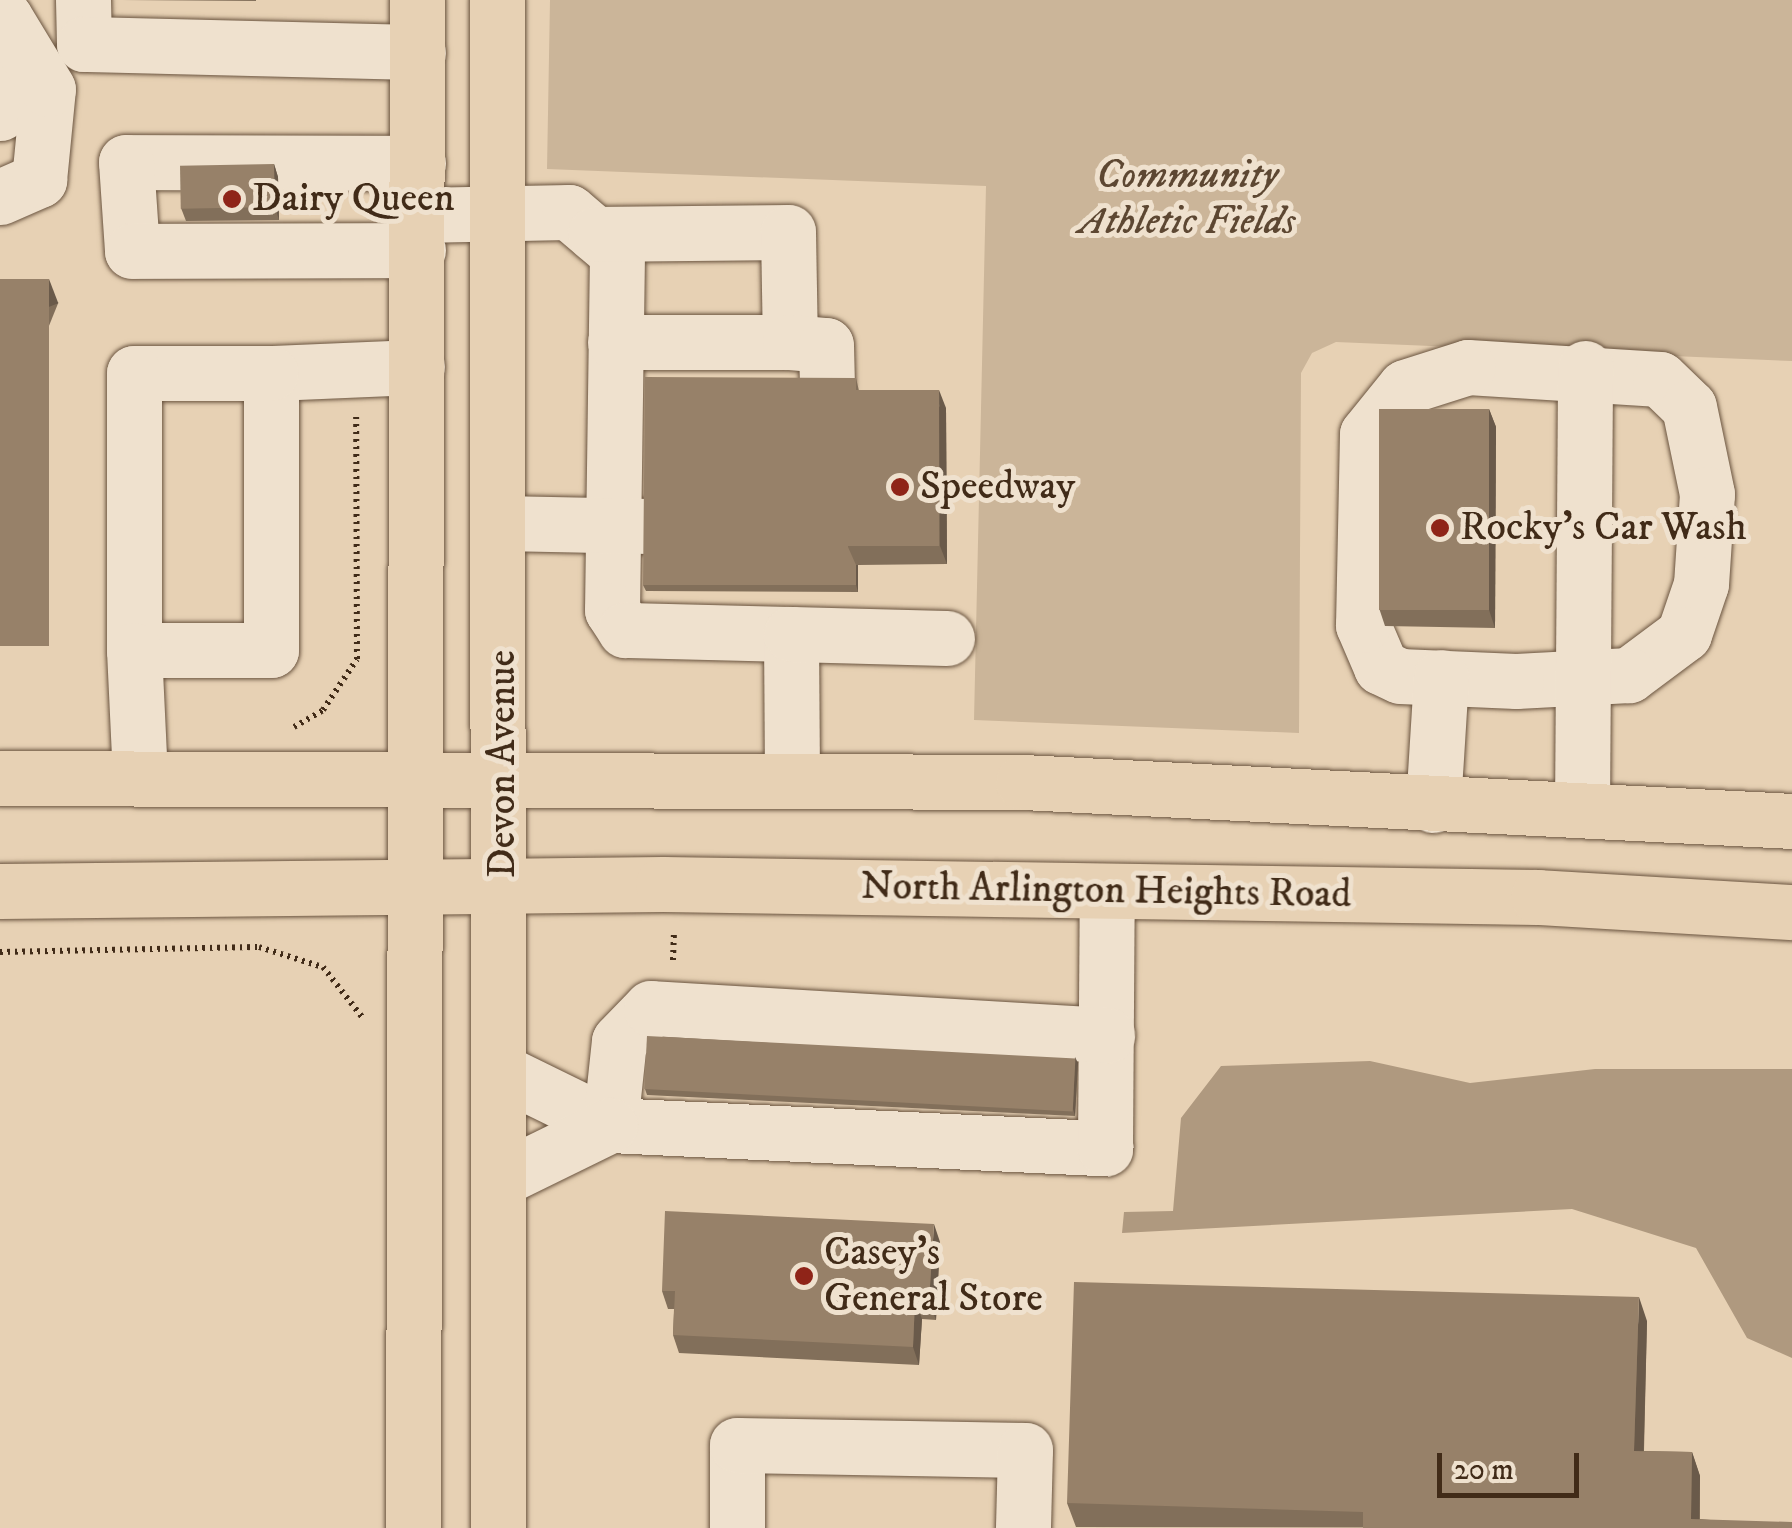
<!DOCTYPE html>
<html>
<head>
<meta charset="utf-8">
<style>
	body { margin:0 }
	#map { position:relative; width:1792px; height:1528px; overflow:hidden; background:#e7d1b4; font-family:"IM FELL DW Pica",serif }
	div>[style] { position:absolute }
	.green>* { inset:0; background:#cbb599 }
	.water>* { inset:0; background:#af997f }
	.path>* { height:6px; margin-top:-3px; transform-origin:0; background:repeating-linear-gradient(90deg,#412b18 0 2.5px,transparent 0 7.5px) }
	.roads { filter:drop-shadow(0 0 2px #6a543f) drop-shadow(0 0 2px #6a543f) }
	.minor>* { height:55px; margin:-27.5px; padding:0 27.5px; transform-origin:27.5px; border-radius:27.5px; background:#efe1ce }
	.major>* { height:55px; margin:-27.5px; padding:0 27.5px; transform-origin:27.5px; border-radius:27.5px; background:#e7d1b4 }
	.wall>* { inset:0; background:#826f5a; transform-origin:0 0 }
	.shaded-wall>* { inset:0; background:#6a5a4a; transform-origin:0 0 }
	.building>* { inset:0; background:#978169; transform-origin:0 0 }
	.dots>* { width:28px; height:28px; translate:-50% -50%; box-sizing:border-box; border:5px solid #efe1ce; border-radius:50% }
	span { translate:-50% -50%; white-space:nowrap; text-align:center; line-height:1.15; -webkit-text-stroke:10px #efe1ce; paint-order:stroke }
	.park-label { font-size:40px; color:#5d4732; font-style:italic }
	.poi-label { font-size:40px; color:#412b18 }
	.left { translate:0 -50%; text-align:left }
	.street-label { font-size:40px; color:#412b18 }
	.scale { position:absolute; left:1437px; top:1453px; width:142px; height:45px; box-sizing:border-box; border:5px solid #412b18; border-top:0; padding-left:12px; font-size:30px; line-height:35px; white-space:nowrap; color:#412b18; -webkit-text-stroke:8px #efe1ce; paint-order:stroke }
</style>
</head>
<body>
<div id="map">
	<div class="green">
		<i style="clip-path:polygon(550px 0,1792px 0,1792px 361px,1336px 342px,1312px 353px,1301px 373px,1299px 733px,974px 720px,986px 186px,547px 169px)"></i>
	</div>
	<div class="water">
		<i style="clip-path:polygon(1370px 1061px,1470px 1083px,1595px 1069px,1792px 1069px,1792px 1358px,1747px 1338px,1696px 1248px,1572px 1209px,1122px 1233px,1124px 1212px,1173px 1211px,1181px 1118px,1221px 1066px)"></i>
	</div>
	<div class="path">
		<i style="left:294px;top:727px;width:34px;rotate:-30deg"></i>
		<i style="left:323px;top:710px;width:61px;rotate:-56.3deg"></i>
		<i style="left:357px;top:659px;width:242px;rotate:-90.2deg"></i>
		<i style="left:0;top:952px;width:259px;rotate:-1.1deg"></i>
		<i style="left:259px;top:947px;width:67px;rotate:17.4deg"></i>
		<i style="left:323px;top:967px;width:63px;rotate:52deg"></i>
		<i style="left:673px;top:960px;width:27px;rotate:-88deg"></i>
	</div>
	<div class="roads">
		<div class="minor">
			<i style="left:83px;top:0;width:44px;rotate:88.7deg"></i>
			<i style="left:84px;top:44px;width:334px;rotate:1.4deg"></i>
			<i style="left:0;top:113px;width:95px;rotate:-87deg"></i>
			<i style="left:418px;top:163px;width:292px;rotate:-179.8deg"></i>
			<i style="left:126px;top:162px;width:89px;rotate:86.1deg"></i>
			<i style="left:132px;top:251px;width:286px;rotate:-0.2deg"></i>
			<i style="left:0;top:197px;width:43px;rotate:-23.6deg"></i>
			<i style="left:39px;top:180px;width:91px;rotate:-84.4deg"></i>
			<i style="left:48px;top:89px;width:83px;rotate:-121.2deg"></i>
			<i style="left:418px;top:215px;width:151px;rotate:-1.1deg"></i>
			<i style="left:569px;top:212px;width:63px;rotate:40.5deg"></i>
			<i style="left:617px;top:253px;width:357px;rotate:90.8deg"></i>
			<i style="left:612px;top:610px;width:24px;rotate:57deg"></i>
			<i style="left:625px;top:630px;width:166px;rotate:1.4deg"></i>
			<i style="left:791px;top:634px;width:144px;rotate:89.6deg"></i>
			<i style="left:595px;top:234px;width:193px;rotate:-0.6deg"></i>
			<i style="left:788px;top:232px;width:110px;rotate:89deg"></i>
			<i style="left:790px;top:342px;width:175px;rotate:180deg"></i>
			<i style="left:790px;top:342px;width:36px;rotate:5deg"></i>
			<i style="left:826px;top:345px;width:40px;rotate:88.6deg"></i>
			<i style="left:1468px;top:367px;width:192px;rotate:3.6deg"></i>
			<i style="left:1660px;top:379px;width:40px;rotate:44deg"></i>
			<i style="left:1689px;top:407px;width:89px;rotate:78.3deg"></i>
			<i style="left:1707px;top:494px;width:90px;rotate:93.8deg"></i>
			<i style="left:1701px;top:584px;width:53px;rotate:108.8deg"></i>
			<i style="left:1684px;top:634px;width:69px;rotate:143.3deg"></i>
			<i style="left:1629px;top:675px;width:113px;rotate:177deg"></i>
			<i style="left:1516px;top:681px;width:116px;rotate:-177.5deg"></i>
			<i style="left:1400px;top:676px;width:21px;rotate:-155deg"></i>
			<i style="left:1381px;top:667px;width:46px;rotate:-113.2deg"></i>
			<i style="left:1363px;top:625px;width:191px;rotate:-88.8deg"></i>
			<i style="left:1367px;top:434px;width:60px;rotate:-51deg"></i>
			<i style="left:1405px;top:387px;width:66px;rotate:-17.6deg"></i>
			<i style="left:271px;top:373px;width:146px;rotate:-2.4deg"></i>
			<i style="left:504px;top:523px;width:142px;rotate:1.2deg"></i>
			<i style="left:791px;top:634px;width:156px;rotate:1.5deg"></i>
			<i style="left:134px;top:650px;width:137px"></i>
			<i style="left:271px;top:650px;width:277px;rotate:-90deg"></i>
			<i style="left:271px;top:373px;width:137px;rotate:180deg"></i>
			<i style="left:134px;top:373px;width:277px;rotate:90deg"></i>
			<i style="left:134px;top:650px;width:126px;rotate:87.3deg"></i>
			<i style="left:1433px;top:805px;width:128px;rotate:-86.4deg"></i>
			<i style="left:1582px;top:810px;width:442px;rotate:-89.6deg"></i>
			<i style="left:502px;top:1072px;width:120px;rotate:26.1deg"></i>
			<i style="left:610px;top:1125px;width:496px;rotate:2.7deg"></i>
			<i style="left:1105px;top:1148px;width:257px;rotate:-89.6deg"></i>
			<i style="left:610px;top:1125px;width:84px;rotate:-83.9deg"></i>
			<i style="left:619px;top:1041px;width:46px;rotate:-45.9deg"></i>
			<i style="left:651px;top:1008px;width:457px;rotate:3.4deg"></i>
			<i style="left:502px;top:1178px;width:120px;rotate:-26.1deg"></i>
			<i style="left:737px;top:1528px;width:83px;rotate:-90deg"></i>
			<i style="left:737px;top:1445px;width:288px;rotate:1deg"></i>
			<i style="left:1025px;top:1450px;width:78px;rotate:91.5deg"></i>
		</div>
		<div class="major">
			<i style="left:497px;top:0;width:1528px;rotate:89.96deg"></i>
			<i style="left:0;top:778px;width:1023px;rotate:0.22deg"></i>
			<i style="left:1023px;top:782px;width:770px;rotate:2.9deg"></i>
			<i style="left:0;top:891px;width:663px;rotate:-0.6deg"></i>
			<i style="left:663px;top:884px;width:875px;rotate:0.85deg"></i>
			<i style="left:1538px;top:897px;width:254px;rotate:3.4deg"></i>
			<i style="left:413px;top:1528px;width:1528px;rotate:-89.85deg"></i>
		</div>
	</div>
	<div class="wall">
		<i style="clip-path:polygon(122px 0,256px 0,256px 1px)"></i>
		<i style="clip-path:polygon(274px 164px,278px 177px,279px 220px,186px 221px,181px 208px)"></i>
		<i style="left:0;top:279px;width:63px;height:391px;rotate:22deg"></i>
		<i style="clip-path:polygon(856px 378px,859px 391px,946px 408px,947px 564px,858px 565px,858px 592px,646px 591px,643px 585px)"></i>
		<i style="clip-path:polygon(1489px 409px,1496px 427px,1495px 628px,1385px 626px,1379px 608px)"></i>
		<i style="clip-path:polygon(1078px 1063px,1075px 1116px,647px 1095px,645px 1089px)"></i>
		<i style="clip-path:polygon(940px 1242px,936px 1320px,922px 1319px,919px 1365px,679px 1353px,673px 1335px,674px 1309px,668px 1309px,662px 1291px)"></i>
		<i style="clip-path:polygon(1647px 1321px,1644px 1451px,1692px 1452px,1700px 1476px,1700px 1519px,1792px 1528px,1076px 1527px,1067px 1503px)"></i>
	</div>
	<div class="shaded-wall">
		<i style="clip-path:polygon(274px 164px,278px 177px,279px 220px,275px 207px)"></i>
		<i style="left:49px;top:279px;width:26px;height:367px;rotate:69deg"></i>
		<i style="clip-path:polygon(939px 390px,946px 408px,947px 564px,940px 546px)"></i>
		<i style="clip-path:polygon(1489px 409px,1496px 427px,1495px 628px,1489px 610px)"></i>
		<i style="clip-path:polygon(856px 565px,858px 565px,858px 592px,856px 585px)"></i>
		<i style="clip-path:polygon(1075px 1057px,1078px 1063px,1075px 1116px,1073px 1109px)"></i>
		<i style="clip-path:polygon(934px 1224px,940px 1242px,936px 1320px,929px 1302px)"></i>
		<i style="clip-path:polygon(1639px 1297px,1647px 1321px,1643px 1474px,1634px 1451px)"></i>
		<i style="clip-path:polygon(915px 1301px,922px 1319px,919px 1365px,913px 1347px)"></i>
		<i style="clip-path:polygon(1692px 1452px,1700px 1476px,1699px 1528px,1691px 1519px)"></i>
	</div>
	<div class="building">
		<i style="left:274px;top:164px;width:43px;height:94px;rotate:89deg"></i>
		<i style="left:0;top:279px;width:49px;height:367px"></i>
		<i style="clip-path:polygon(645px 377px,856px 378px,856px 391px,848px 391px,848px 547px,856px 565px,856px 585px,643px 585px)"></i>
		<i style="left:939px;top:390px;width:156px;height:91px;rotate:90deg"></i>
		<i style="left:1489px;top:409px;width:201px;height:110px;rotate:90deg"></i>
		<i style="left:647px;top:1036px;width:429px;height:53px;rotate:3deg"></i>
		<i style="clip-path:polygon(665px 1211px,934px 1224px,929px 1302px,915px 1301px,913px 1347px,673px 1335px,675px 1291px,662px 1291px)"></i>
		<i style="clip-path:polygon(1074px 1282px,1639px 1297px,1634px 1451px,1692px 1452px,1691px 1519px,1792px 1522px,1792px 1528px,1363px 1528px,1363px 1512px,1067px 1503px)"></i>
	</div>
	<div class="dots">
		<i style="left:232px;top:199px;background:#8f2418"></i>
		<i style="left:900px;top:487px;background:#8f2418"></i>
		<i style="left:1440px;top:528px;background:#8f2418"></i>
		<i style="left:804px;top:1276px;background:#8f2418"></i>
	</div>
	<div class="park-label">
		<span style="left:1187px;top:199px">Community<br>Athletic Fields</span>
	</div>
	<div class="poi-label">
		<span class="left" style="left:252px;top:199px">Dairy Queen</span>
		<span class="left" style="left:920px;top:487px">Speedway</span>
		<span class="left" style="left:1460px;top:528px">Rocky's Car Wash</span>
		<span class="left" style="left:824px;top:1276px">Casey's<br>General Store</span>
	</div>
	<div class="street-label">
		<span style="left:503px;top:764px;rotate:-90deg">Devon Avenue</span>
		<span style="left:1106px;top:891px;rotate:1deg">North Arlington Heights Road</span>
	</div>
	<div class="scale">20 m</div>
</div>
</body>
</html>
